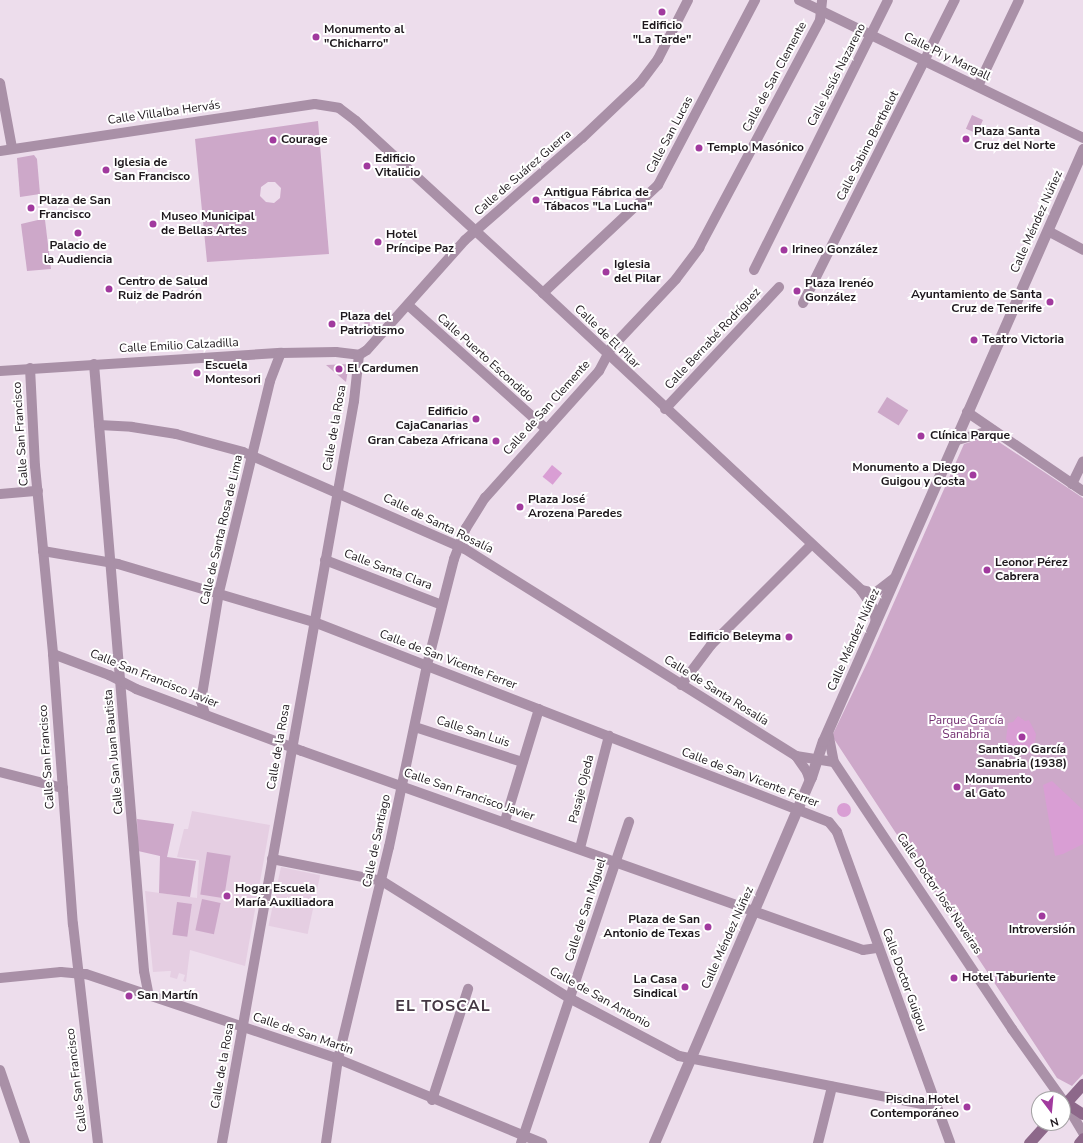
<!DOCTYPE html>
<html>
<head>
<meta charset="utf-8">
<style>
	body { margin:0 }
	#map { position:relative; width:1083px; height:1143px; overflow:hidden; background:#edddec; font-family:"Nunito Sans",sans-serif }
	div>[style] { position:absolute }
	.built>* { inset:0; background:#e5cee2; transform-origin:0 0 }
	.green>* { inset:0; background:#cda8c9; transform-origin:0 0 }
	.water>* { inset:0; background:#d99ed4; transform-origin:0 0 }
	.round { border-radius:50% }
	.minor>* { height:10px; margin:-5px; padding:0 5px; transform-origin:5px; border-radius:5px; background:#a990a7 }
	.tertiary>* { height:11px; margin:-5.5px; padding:0 5.5px; transform-origin:5.5px; border-radius:5.5px; background:#a990a7 }
	.secondary>* { height:11px; margin:-5.5px; padding:0 5.5px; transform-origin:5.5px; border-radius:5.5px; background:#8d688a }
	.dots>* { width:11px; height:11px; translate:-50% -50%; box-sizing:border-box; border:2px solid #fff; border-radius:50% }
	span { translate:-50% -50%; white-space:nowrap; text-align:center; line-height:1.15; -webkit-text-stroke:4px #fff; paint-order:stroke }
	.poi-label { font-size:12px; color:#1e181d; font-weight:700 }
	.left { translate:0 -50%; text-align:left }
	.right { translate:-100% -50%; text-align:right }
	.street-label { font-size:12px; color:#1e181d }
	.park-label { font-size:12px; color:#732e70 }
	.district-label { font-size:16px; color:#453844; font-weight:700; letter-spacing:1px }
	.north { position:absolute; left:1031px; top:1091px; width:40px; height:40px; box-sizing:border-box; background:#fff; border:1px solid #a5a3a5; border-radius:50%; rotate:164deg; font-size:11px; font-weight:700; line-height:16px; text-align:center; color:#1e181d }
	.north::after { content:''; display:block; margin:auto; width:14px; height:18px; background:#a13a9e; clip-path:polygon(50% 0,100% 100%,50% 72%,0 100%) }
</style>
</head>
<body>
<div id="map">
	<div class="built">
		<i style="clip-path:polygon(192px 811px,270px 825px,245px 966px,190px 950px,186px 982px,183px 981px,185px 975px,179px 973px,177px 979px,170px 977px,171px 971px,169px 971px,153px 972px,145px 891px,197px 898px,199px 860px,177px 857px,184px 829px,188px 829px)"></i>
		<i style="left:281px;top:867px;width:40px;height:60px;rotate:12deg"></i>
	</div>
	<div class="green">
		<i style="left:972px;top:115px;width:12px;height:15px;rotate:24deg"></i>
		<i style="clip-path:polygon(evenodd,318px 121px,329px 254px,207px 262px,195px 139px,318px 121px,268px 182px,275px 182px,281px 188px,280px 198px,274px 203px,266px 202px,260px 196px,261px 187px,268px 182px)"></i>
		<i style="clip-path:polygon(34px 155px,37px 159px,40px 194px,20px 197px,17px 158px)"></i>
		<i style="clip-path:polygon(42px 219px,45px 220px,51px 269px,27px 271px,21px 224px)"></i>
		<i style="clip-path:polygon(364px 315px,369px 315px,371px 334px,365px 334px)"></i>
		<i style="clip-path:polygon(349px 364px,346px 382px,326px 365px)"></i>
		<i style="left:887px;top:397px;width:25px;height:18px;rotate:32deg"></i>
		<i style="clip-path:polygon(990px 436px,1083px 498px,1083px 1074px,1072px 1086px,1057px 1078px,832px 736px,868px 661px,964px 444px)"></i>
		<i style="clip-path:polygon(137px 819px,174px 824px,167px 857px,196px 861px,190px 897px,159px 893px,160px 856px,138px 851px)"></i>
		<i style="left:207px;top:852px;width:24px;height:43px;rotate:9deg"></i>
		<i style="left:202px;top:899px;width:19px;height:32px;rotate:12deg"></i>
		<i style="left:177px;top:902px;width:15px;height:33px;rotate:8deg"></i>
	</div>
	<div class="water">
		<i style="left:552px;top:465px;width:13px;height:15px;rotate:39deg"></i>
		<i style="clip-path:polygon(1018px 716px,1025px 721px,1029px 720px,1036px 734px,1034px 749px,1028px 750px,1024px 756px,1017px 751px,1012px 752px,1006px 739px,1008px 723px,1013px 722px)"></i>
		<i style="clip-path:polygon(1052px 781px,1083px 810px,1083px 844px,1063px 854px,1055px 856px,1043px 785px)"></i>
		<i class="round" style="left:837px;top:803px;width:14px;height:14px"></i>
	</div>
	<div class="minor">
		<i style="left:799px;top:0;width:316px;rotate:25.9deg"></i>
		<i style="left:0;top:83px;width:66px;rotate:79.5deg"></i>
		<i style="left:978px;top:86px;width:95px;rotate:-64.5deg"></i>
		<i style="left:0;top:151px;width:318px;rotate:-8.5deg"></i>
		<i style="left:315px;top:104px;width:24px;rotate:9deg"></i>
		<i style="left:339px;top:108px;width:21px;rotate:37deg"></i>
		<i style="left:356px;top:121px;width:254px;rotate:42.6deg"></i>
		<i style="left:543px;top:293px;width:435px;rotate:43deg"></i>
		<i style="left:861px;top:590px;width:23px;rotate:56deg"></i>
		<i style="left:874px;top:609px;width:14px;rotate:82deg"></i>
		<i style="left:1048px;top:231px;width:40px;rotate:28deg"></i>
		<i style="left:754px;top:270px;width:301px;rotate:-63.6deg"></i>
		<i style="left:543px;top:293px;width:158px;rotate:-43.2deg"></i>
		<i style="left:658px;top:185px;width:209px;rotate:-62.3deg"></i>
		<i style="left:803px;top:303px;width:339px;rotate:-63.4deg"></i>
		<i style="left:408px;top:305px;width:186px;rotate:41.9deg"></i>
		<i style="left:359px;top:355px;width:9px;rotate:-32deg"></i>
		<i style="left:367px;top:350px;width:147px;rotate:-48.3deg"></i>
		<i style="left:465px;top:240px;width:155px;rotate:-41.1deg"></i>
		<i style="left:582px;top:138px;width:80px;rotate:-43.5deg"></i>
		<i style="left:640px;top:83px;width:30px;rotate:-53deg"></i>
		<i style="left:658px;top:59px;width:66px;rotate:-63deg"></i>
		<i style="left:94px;top:364px;width:609px;rotate:85.29deg"></i>
		<i style="left:144px;top:971px;width:25px;rotate:79deg"></i>
		<i style="left:30px;top:368px;width:98px;rotate:87.1deg"></i>
		<i style="left:35px;top:466px;width:189px;rotate:84.5deg"></i>
		<i style="left:53px;top:654px;width:271px;rotate:85.8deg"></i>
		<i style="left:73px;top:924px;width:220px;rotate:83.5deg"></i>
		<i style="left:0;top:371px;width:282px;rotate:-3.7deg"></i>
		<i style="left:281px;top:353px;width:55px;rotate:-1deg"></i>
		<i style="left:336px;top:352px;width:23px;rotate:7deg"></i>
		<i style="left:665px;top:409px;width:167px;rotate:-46.9deg"></i>
		<i style="left:967px;top:412px;width:140px;rotate:34.3deg"></i>
		<i style="left:99px;top:425px;width:33px;rotate:3deg"></i>
		<i style="left:132px;top:427px;width:45px;rotate:9deg"></i>
		<i style="left:176px;top:434px;width:69px;rotate:15deg"></i>
		<i style="left:243px;top:452px;width:242px;rotate:23.6deg"></i>
		<i style="left:465px;top:549px;width:390px;rotate:32deg"></i>
		<i style="left:796px;top:756px;width:19px;rotate:55deg"></i>
		<i style="left:807px;top:772px;width:9px;rotate:72deg"></i>
		<i style="left:954px;top:441px;width:40px;rotate:-16deg"></i>
		<i style="left:1072px;top:484px;width:25px;rotate:-64deg"></i>
		<i style="left:0;top:494px;width:38px;rotate:-5deg"></i>
		<i style="left:43px;top:551px;width:76px;rotate:9.8deg"></i>
		<i style="left:118px;top:564px;width:204px;rotate:16.5deg"></i>
		<i style="left:314px;top:622px;width:552px;rotate:21.22deg"></i>
		<i style="left:829px;top:822px;width:13px;rotate:51deg"></i>
		<i style="left:837px;top:832px;width:331px;rotate:70deg"></i>
		<i style="left:325px;top:560px;width:125px;rotate:21deg"></i>
		<i style="left:861px;top:590px;width:14px;rotate:12deg"></i>
		<i style="left:875px;top:593px;width:23px;rotate:-38deg"></i>
		<i style="left:53px;top:654px;width:60px;rotate:20.6deg"></i>
		<i style="left:109px;top:675px;width:30px;rotate:27deg"></i>
		<i style="left:136px;top:689px;width:177px;rotate:20.5deg"></i>
		<i style="left:302px;top:751px;width:595px;rotate:19.53deg"></i>
		<i style="left:863px;top:950px;width:15px;rotate:-8deg"></i>
		<i style="left:681px;top:685px;width:50px;rotate:-53.1deg"></i>
		<i style="left:711px;top:645px;width:141px;rotate:-45deg"></i>
		<i style="left:205px;top:714px;width:14px;rotate:-107deg"></i>
		<i style="left:201px;top:701px;width:110px;rotate:-80.6deg"></i>
		<i style="left:219px;top:592px;width:217px;rotate:-76.4deg"></i>
		<i style="left:270px;top:381px;width:30px;rotate:-69deg"></i>
		<i style="left:415px;top:727px;width:113px;rotate:18.1deg"></i>
		<i style="left:828px;top:732px;width:31px;rotate:79deg"></i>
		<i style="left:834px;top:762px;width:321px;rotate:56.3deg"></i>
		<i style="left:1012px;top:1029px;width:86px;rotate:54.5deg"></i>
		<i style="left:796px;top:756px;width:38px;rotate:9deg"></i>
		<i style="left:0;top:772px;width:65px;rotate:14.3deg"></i>
		<i style="left:505px;top:821px;width:117px;rotate:-73.1deg"></i>
		<i style="left:580px;top:848px;width:116px;rotate:-75.5deg"></i>
		<i style="left:272px;top:859px;width:112px;rotate:11.3deg"></i>
		<i style="left:382px;top:881px;width:223px;rotate:32deg"></i>
		<i style="left:571px;top:999px;width:122px;rotate:27.8deg"></i>
		<i style="left:679px;top:1056px;width:262px;rotate:11.2deg"></i>
		<i style="left:0;top:978px;width:61px;rotate:-5.6deg"></i>
		<i style="left:61px;top:972px;width:25px;rotate:5deg"></i>
		<i style="left:86px;top:974px;width:266px;rotate:18.6deg"></i>
		<i style="left:338px;top:1059px;width:221px;rotate:22.4deg"></i>
		<i style="left:0;top:1070px;width:77px;rotate:71.1deg"></i>
		<i style="left:432px;top:1100px;width:117px;rotate:-72deg"></i>
		<i style="left:1064px;top:1101px;width:37px;rotate:59deg"></i>
		<i style="left:222px;top:1143px;width:754px;rotate:-79.91deg"></i>
		<i style="left:354px;top:401px;width:46px;rotate:-83.8deg"></i>
		<i style="left:326px;top:1143px;width:85px;rotate:-81.9deg"></i>
		<i style="left:338px;top:1059px;width:218px;rotate:-76.5deg"></i>
		<i style="left:389px;top:847px;width:186px;rotate:-78.2deg"></i>
		<i style="left:427px;top:665px;width:109px;rotate:-75.7deg"></i>
		<i style="left:454px;top:559px;width:33px;rotate:-69deg"></i>
		<i style="left:466px;top:528px;width:36px;rotate:-58deg"></i>
		<i style="left:485px;top:498px;width:171px;rotate:-48.1deg"></i>
		<i style="left:599px;top:371px;width:27px;rotate:-62deg"></i>
		<i style="left:612px;top:347px;width:93px;rotate:-46.7deg"></i>
		<i style="left:676px;top:279px;width:39px;rotate:-53deg"></i>
		<i style="left:699px;top:248px;width:258px;rotate:-62deg"></i>
		<i style="left:820px;top:20px;width:20px;rotate:-84deg"></i>
		<i style="left:521px;top:1143px;width:339px;rotate:-71.4deg"></i>
		<i style="left:818px;top:1143px;width:58px;rotate:-76deg"></i>
	</div>
	<div class="tertiary">
		<i style="left:654px;top:1143px;width:398px;rotate:-66.8deg"></i>
		<i style="left:811px;top:777px;width:38px;rotate:-72deg"></i>
		<i style="left:823px;top:741px;width:647px;rotate:-66.29deg"></i>
	</div>
	<div class="secondary">
		<i style="left:1066px;top:1103px;width:20px;rotate:33deg"></i>
		<i style="left:1063px;top:1106px;width:30px;rotate:-48deg"></i>
		<i style="left:1029px;top:1143px;width:27px;rotate:-48deg"></i>
		<i style="left:1079px;top:1143px;width:6px;rotate:-51deg"></i>
	</div>
	<div class="dots">
		<i style="left:662px;top:12px;background:#a13a9e"></i>
		<i style="left:316px;top:37px;background:#a13a9e"></i>
		<i style="left:966px;top:139px;background:#a13a9e"></i>
		<i style="left:273px;top:140px;background:#a13a9e"></i>
		<i style="left:699px;top:148px;background:#a13a9e"></i>
		<i style="left:367px;top:166px;background:#a13a9e"></i>
		<i style="left:106px;top:170px;background:#a13a9e"></i>
		<i style="left:536px;top:200px;background:#a13a9e"></i>
		<i style="left:31px;top:208px;background:#a13a9e"></i>
		<i style="left:153px;top:224px;background:#a13a9e"></i>
		<i style="left:78px;top:233px;background:#a13a9e"></i>
		<i style="left:378px;top:242px;background:#a13a9e"></i>
		<i style="left:784px;top:250px;background:#a13a9e"></i>
		<i style="left:606px;top:272px;background:#a13a9e"></i>
		<i style="left:109px;top:289px;background:#a13a9e"></i>
		<i style="left:797px;top:291px;background:#a13a9e"></i>
		<i style="left:1050px;top:302px;background:#a13a9e"></i>
		<i style="left:332px;top:324px;background:#a13a9e"></i>
		<i style="left:974px;top:340px;background:#a13a9e"></i>
		<i style="left:339px;top:369px;background:#a13a9e"></i>
		<i style="left:197px;top:373px;background:#a13a9e"></i>
		<i style="left:476px;top:419px;background:#a13a9e"></i>
		<i style="left:921px;top:436px;background:#a13a9e"></i>
		<i style="left:496px;top:441px;background:#a13a9e"></i>
		<i style="left:973px;top:475px;background:#a13a9e"></i>
		<i style="left:520px;top:507px;background:#a13a9e"></i>
		<i style="left:987px;top:570px;background:#a13a9e"></i>
		<i style="left:789px;top:637px;background:#a13a9e"></i>
		<i style="left:1022px;top:737px;background:#a13a9e"></i>
		<i style="left:957px;top:787px;background:#a13a9e"></i>
		<i style="left:227px;top:896px;background:#a13a9e"></i>
		<i style="left:1042px;top:916px;background:#a13a9e"></i>
		<i style="left:708px;top:927px;background:#a13a9e"></i>
		<i style="left:954px;top:978px;background:#a13a9e"></i>
		<i style="left:685px;top:987px;background:#a13a9e"></i>
		<i style="left:129px;top:996px;background:#a13a9e"></i>
		<i style="left:967px;top:1107px;background:#a13a9e"></i>
	</div>
	<div class="poi-label">
		<span style="left:662px;top:33px">Edificio<br>"La Tarde"</span>
		<span class="left" style="left:324px;top:37px">Monumento al<br>"Chicharro"</span>
		<span class="left" style="left:974px;top:139px">Plaza Santa<br>Cruz del Norte</span>
		<span class="left" style="left:281px;top:140px">Courage</span>
		<span class="left" style="left:707px;top:148px">Templo Masónico</span>
		<span class="left" style="left:375px;top:166px">Edificio<br>Vitalicio</span>
		<span class="left" style="left:114px;top:170px">Iglesia de<br>San Francisco</span>
		<span class="left" style="left:544px;top:200px">Antigua Fábrica de<br>Tábacos "La Lucha"</span>
		<span class="left" style="left:39px;top:208px">Plaza de San<br>Francisco</span>
		<span class="left" style="left:161px;top:224px">Museo Municipal<br>de Bellas Artes</span>
		<span class="left" style="left:386px;top:242px">Hotel<br>Príncipe Paz</span>
		<span style="left:78px;top:253px">Palacio de<br>la Audiencia</span>
		<span class="left" style="left:792px;top:250px">Irineo González</span>
		<span class="left" style="left:614px;top:272px">Iglesia<br>del Pilar</span>
		<span class="left" style="left:118px;top:289px">Centro de Salud<br>Ruiz de Padrón</span>
		<span class="left" style="left:805px;top:291px">Plaza Irenéo<br>González</span>
		<span class="right" style="left:1042px;top:302px">Ayuntamiento de Santa<br>Cruz de Tenerife</span>
		<span class="left" style="left:340px;top:324px">Plaza del<br>Patriotismo</span>
		<span class="left" style="left:982px;top:340px">Teatro Victoria</span>
		<span class="left" style="left:205px;top:373px">Escuela<br>Montesori</span>
		<span class="left" style="left:347px;top:369px">El Cardumen</span>
		<span class="right" style="left:468px;top:419px">Edificio<br>CajaCanarias</span>
		<span class="left" style="left:930px;top:436px">Clínica Parque</span>
		<span class="right" style="left:488px;top:441px">Gran Cabeza Africana</span>
		<span class="right" style="left:965px;top:475px">Monumento a Diego<br>Guigou y Costa</span>
		<span class="left" style="left:528px;top:507px">Plaza José<br>Arozena Paredes</span>
		<span class="left" style="left:995px;top:570px">Leonor Pérez<br>Cabrera</span>
		<span class="right" style="left:781px;top:637px">Edificio Beleyma</span>
		<span style="left:1022px;top:757px">Santiago García<br>Sanabria (1938)</span>
		<span class="left" style="left:965px;top:787px">Monumento<br>al Gato</span>
		<span class="left" style="left:235px;top:896px">Hogar Escuela<br>María Auxiliadora</span>
		<span class="right" style="left:700px;top:927px">Plaza de San<br>Antonio de Texas</span>
		<span style="left:1042px;top:930px">Introversión</span>
		<span class="left" style="left:962px;top:978px">Hotel Taburiente</span>
		<span class="right" style="left:677px;top:987px">La Casa<br>Sindical</span>
		<span class="left" style="left:137px;top:996px">San Martín</span>
		<span class="right" style="left:959px;top:1107px">Piscina Hotel<br>Contemporáneo</span>
	</div>
	<div class="street-label">
		<span style="left:947px;top:57px;rotate:26deg">Calle Pi y Margall</span>
		<span style="left:837px;top:75px;rotate:-63deg">Calle Jesús Nazareno</span>
		<span style="left:775px;top:77px;rotate:-62deg">Calle de San Clemente</span>
		<span style="left:164px;top:113px;rotate:-8deg">Calle Villalba Hervás</span>
		<span style="left:670px;top:135px;rotate:-62deg">Calle San Lucas</span>
		<span style="left:868px;top:146px;rotate:-63deg">Calle Sabino Berthelot</span>
		<span style="left:523px;top:173px;rotate:-41deg">Calle de Suárez Guerra</span>
		<span style="left:1037px;top:222px;rotate:-66deg">Calle Méndez Núñez</span>
		<span style="left:607px;top:337px;rotate:44deg">Calle de El Pilar</span>
		<span style="left:713px;top:339px;rotate:-47deg">Calle Bernabé Rodríguez</span>
		<span style="left:179px;top:346px;rotate:-3deg">Calle Emilio Calzadilla</span>
		<span style="left:485px;top:358px;rotate:42deg">Calle Puerto Escondido</span>
		<span style="left:547px;top:408px;rotate:-48deg">Calle de San Clemente</span>
		<span style="left:335px;top:428px;rotate:-80deg">Calle de la Rosa</span>
		<span style="left:21px;top:434px;rotate:-94deg">Calle San Francisco</span>
		<span style="left:438px;top:524px;rotate:26deg">Calle de Santa Rosalía</span>
		<span style="left:222px;top:530px;rotate:-77deg">Calle de Santa Rosa de Lima</span>
		<span style="left:388px;top:570px;rotate:21deg">Calle Santa Clara</span>
		<span style="left:854px;top:640px;rotate:-66deg">Calle Méndez Núñez</span>
		<span style="left:448px;top:660px;rotate:21deg">Calle de San Vicente Ferrer</span>
		<span style="left:154px;top:679px;rotate:22deg">Calle San Francisco Javier</span>
		<span style="left:716px;top:691px;rotate:32deg">Calle de Santa Rosalía</span>
		<span style="left:473px;top:732px;rotate:18deg">Calle San Luis</span>
		<span style="left:279px;top:747px;rotate:-80deg">Calle de la Rosa</span>
		<span style="left:114px;top:752px;rotate:-95deg">Calle San Juan Bautista</span>
		<span style="left:47px;top:757px;rotate:-94deg">Calle San Francisco</span>
		<span style="left:750px;top:778px;rotate:21deg">Calle de San Vicente Ferrer</span>
		<span style="left:582px;top:789px;rotate:-76deg">Pasaje Ojeda</span>
		<span style="left:469px;top:795px;rotate:19deg">Calle San Francisco Javier</span>
		<span style="left:377px;top:841px;rotate:-78deg">Calle de Santiago</span>
		<span style="left:939px;top:894px;rotate:56deg">Calle Doctor José Naveiras</span>
		<span style="left:586px;top:910px;rotate:-72deg">Calle de San Miguel</span>
		<span style="left:728px;top:938px;rotate:-66deg">Calle Méndez Núñez</span>
		<span style="left:904px;top:980px;rotate:70deg">Calle Doctor Guigou</span>
		<span style="left:600px;top:998px;rotate:29deg">Calle de San Antonio</span>
		<span style="left:303px;top:1034px;rotate:19deg">Calle de San Martin</span>
		<span style="left:223px;top:1066px;rotate:-80deg">Calle de la Rosa</span>
		<span style="left:77px;top:1080px;rotate:-97deg">Calle San Francisco</span>
	</div>
	<div class="park-label">
		<span style="left:966px;top:728px">Parque García<br>Sanabria</span>
	</div>
	<div class="district-label">
		<span style="left:443px;top:1006px">EL TOSCAL</span>
	</div>
	<div class="north">N</div>
</div>
</body>
</html>
